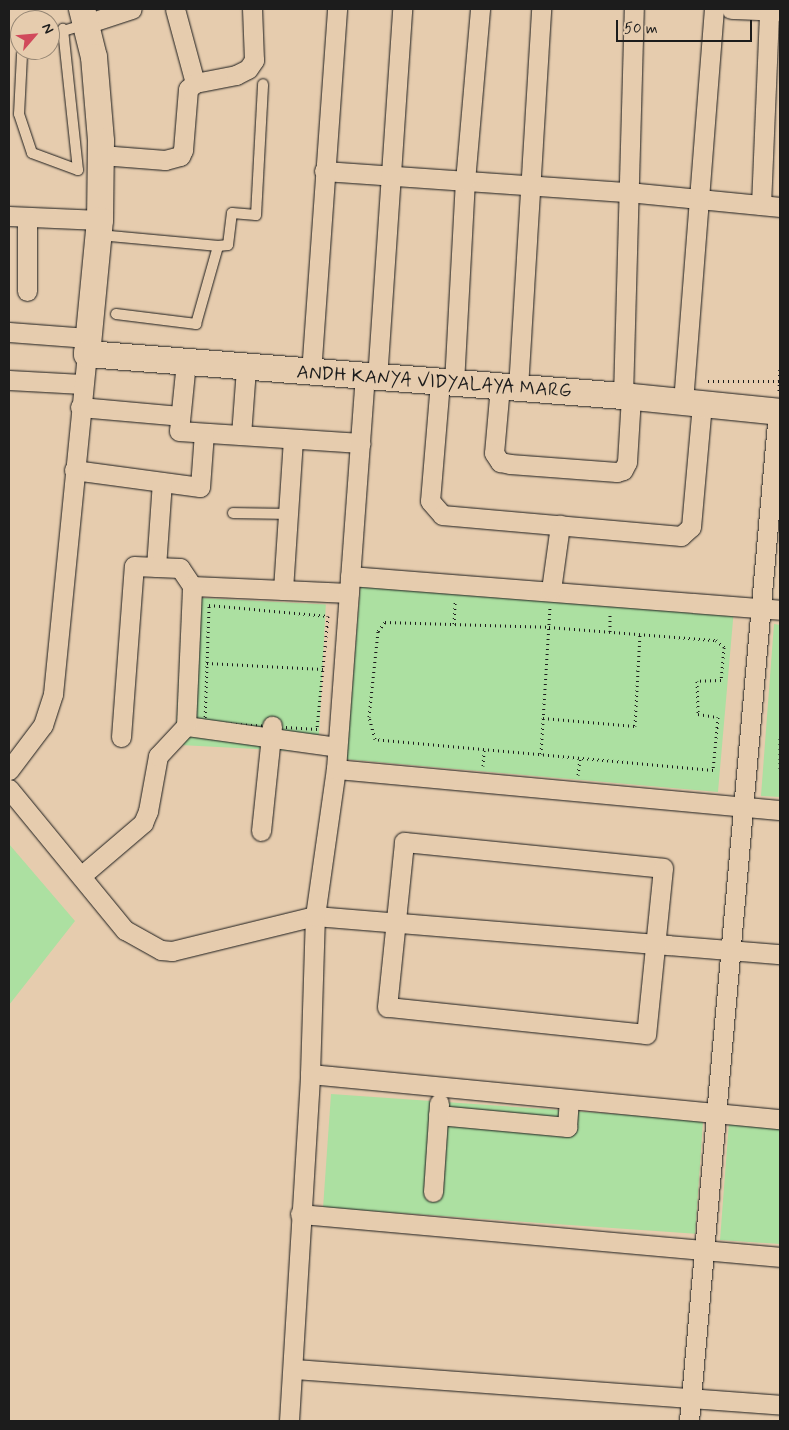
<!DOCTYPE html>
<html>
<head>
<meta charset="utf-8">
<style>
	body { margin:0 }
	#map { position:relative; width:789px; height:1430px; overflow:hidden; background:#e6ccae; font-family:Mynerve,sans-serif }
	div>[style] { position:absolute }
	.green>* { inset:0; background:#ace0a1; transform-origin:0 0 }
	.path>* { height:3px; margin-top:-1.5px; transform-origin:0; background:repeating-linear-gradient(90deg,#1c1c1c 0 1px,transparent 0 5px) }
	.roads { filter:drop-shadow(0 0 1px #1c1c1c) drop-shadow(0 0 1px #1c1c1c) }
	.lane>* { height:10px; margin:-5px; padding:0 5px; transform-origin:5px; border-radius:5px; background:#e6ccae }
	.street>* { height:19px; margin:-9.5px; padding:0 9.5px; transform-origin:9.5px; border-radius:9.5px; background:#e6ccae }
	.secondary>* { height:26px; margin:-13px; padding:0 13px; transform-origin:13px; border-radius:13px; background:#e6ccae }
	span { translate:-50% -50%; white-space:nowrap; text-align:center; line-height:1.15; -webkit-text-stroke:4px #e6ccae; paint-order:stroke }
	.street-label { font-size:19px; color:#1c1c1c }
	.frame { position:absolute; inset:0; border:10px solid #1c1c1c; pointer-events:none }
	.north { position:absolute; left:10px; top:10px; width:50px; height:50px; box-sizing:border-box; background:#e6ccae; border:1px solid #958674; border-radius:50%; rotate:63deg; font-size:14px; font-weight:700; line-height:20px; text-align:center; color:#1c1c1c }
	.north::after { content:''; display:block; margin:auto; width:18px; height:22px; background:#d1495b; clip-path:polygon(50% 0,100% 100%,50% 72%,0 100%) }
	.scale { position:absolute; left:616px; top:20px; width:136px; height:22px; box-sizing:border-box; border:2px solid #1c1c1c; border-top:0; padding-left:6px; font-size:15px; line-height:18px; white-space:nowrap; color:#1c1c1c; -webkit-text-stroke:4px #e6ccae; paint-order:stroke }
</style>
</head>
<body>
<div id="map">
	<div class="green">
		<i style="left:361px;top:581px;width:374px;height:179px;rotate:5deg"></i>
		<i style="left:183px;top:597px;width:143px;height:148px;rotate:3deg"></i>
		<i style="clip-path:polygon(774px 624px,780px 625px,780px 797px,761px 796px)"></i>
		<i style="clip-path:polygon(9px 844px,75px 921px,9px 1005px)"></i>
		<i style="left:331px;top:1094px;width:373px;height:114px;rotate:4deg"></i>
		<i style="clip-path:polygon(729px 1122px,780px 1126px,780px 1244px,720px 1240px)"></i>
	</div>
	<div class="path">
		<i style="left:708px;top:381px;width:72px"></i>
		<i style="left:779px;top:391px;width:24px;rotate:-88deg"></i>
		<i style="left:209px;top:605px;width:120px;rotate:5.3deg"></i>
		<i style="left:328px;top:616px;width:114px;rotate:95.6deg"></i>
		<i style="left:317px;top:729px;width:112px;rotate:-176.4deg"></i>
		<i style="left:205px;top:722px;width:117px;rotate:-88deg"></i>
		<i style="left:385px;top:622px;width:164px;rotate:1.7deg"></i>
		<i style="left:549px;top:627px;width:168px;rotate:4.5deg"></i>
		<i style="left:716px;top:640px;width:11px;rotate:41deg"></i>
		<i style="left:724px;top:647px;width:33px;rotate:95deg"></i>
		<i style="left:721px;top:680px;width:24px;rotate:178deg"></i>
		<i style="left:697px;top:681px;width:33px;rotate:88deg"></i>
		<i style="left:698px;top:714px;width:20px;rotate:9deg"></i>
		<i style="left:718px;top:717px;width:53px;rotate:95.4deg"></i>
		<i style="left:713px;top:770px;width:339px;rotate:-174.8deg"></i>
		<i style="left:375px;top:739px;width:23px;rotate:-105deg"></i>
		<i style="left:369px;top:717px;width:86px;rotate:-84deg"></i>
		<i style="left:378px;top:631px;width:11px;rotate:-52deg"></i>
		<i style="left:454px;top:624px;width:22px;rotate:-87deg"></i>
		<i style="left:610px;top:632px;width:17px;rotate:-90deg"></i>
		<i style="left:207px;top:663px;width:116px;rotate:3deg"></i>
		<i style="left:543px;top:718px;width:92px;rotate:5deg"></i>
		<i style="left:635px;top:726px;width:92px;rotate:-86.9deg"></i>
		<i style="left:780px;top:738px;width:33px;rotate:90deg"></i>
		<i style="left:541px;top:754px;width:146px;rotate:-86.5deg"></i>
		<i style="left:483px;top:766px;width:16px;rotate:-86deg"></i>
		<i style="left:578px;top:775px;width:17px;rotate:-83deg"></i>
	</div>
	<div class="roads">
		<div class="lane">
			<i style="left:50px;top:35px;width:37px;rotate:-17deg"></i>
			<i style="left:25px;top:50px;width:6px;rotate:121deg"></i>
			<i style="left:22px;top:55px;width:59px;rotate:92.9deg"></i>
			<i style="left:19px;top:114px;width:41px;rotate:71.6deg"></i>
			<i style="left:32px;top:153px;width:49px;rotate:20.3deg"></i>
			<i style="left:78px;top:170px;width:142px;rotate:-96.1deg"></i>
			<i style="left:99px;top:235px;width:120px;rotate:5.3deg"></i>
			<i style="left:116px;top:314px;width:81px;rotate:7.1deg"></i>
			<i style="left:196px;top:324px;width:81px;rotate:-74.2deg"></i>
			<i style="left:218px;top:246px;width:10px;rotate:-6deg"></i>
			<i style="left:228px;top:245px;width:32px;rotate:-83deg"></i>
			<i style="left:232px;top:213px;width:24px;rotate:5deg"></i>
			<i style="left:256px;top:215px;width:131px;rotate:-86.9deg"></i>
			<i style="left:233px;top:513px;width:55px;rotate:1deg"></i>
		</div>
		<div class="street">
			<i style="left:175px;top:9px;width:77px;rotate:74.9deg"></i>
			<i style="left:731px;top:9px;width:49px;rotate:2.3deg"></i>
			<i style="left:86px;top:24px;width:48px;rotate:-18.1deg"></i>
			<i style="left:101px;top:155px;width:64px;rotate:4.5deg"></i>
			<i style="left:165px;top:160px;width:16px;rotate:-15deg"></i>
			<i style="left:180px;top:156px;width:7px;rotate:-63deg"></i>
			<i style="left:183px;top:150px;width:61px;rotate:-85.3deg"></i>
			<i style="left:188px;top:89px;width:9px;rotate:-41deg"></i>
			<i style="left:195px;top:83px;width:42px;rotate:-11deg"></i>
			<i style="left:236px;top:75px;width:13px;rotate:-27deg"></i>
			<i style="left:248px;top:69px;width:11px;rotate:-56deg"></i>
			<i style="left:254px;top:60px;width:51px;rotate:-92.2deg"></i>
			<i style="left:324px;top:171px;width:305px;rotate:4deg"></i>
			<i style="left:628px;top:192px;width:153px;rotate:5.6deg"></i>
			<i style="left:761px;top:205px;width:194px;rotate:-87.6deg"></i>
			<i style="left:9px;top:216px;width:91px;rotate:2.5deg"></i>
			<i style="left:27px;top:291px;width:73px;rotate:-90deg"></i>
			<i style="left:9px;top:332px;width:79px;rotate:4.3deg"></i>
			<i style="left:186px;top:362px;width:69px;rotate:95.8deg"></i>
			<i style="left:179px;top:431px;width:182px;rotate:3.8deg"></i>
			<i style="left:311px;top:373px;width:365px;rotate:-85.9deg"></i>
			<i style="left:377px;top:379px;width:371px;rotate:-86.1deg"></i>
			<i style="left:9px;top:380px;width:73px;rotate:3.1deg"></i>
			<i style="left:440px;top:382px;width:119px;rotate:94.8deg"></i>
			<i style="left:430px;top:501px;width:18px;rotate:49deg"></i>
			<i style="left:442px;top:515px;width:240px;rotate:5deg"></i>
			<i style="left:681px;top:536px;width:13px;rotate:-42deg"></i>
			<i style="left:691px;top:527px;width:123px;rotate:-84.9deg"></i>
			<i style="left:454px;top:383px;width:202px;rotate:-86.9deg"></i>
			<i style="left:465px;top:181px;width:173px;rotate:-85deg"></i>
			<i style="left:500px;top:386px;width:67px;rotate:95.1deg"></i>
			<i style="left:494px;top:453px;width:11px;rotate:56deg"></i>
			<i style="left:500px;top:462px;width:10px;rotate:11deg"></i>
			<i style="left:510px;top:464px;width:107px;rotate:4.3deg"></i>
			<i style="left:617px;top:472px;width:6px;rotate:-18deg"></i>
			<i style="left:623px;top:470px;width:9px;rotate:-63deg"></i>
			<i style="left:627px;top:462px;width:65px;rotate:-86.5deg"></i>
			<i style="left:518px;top:388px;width:380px;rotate:-86.5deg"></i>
			<i style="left:623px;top:396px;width:387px;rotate:-88.4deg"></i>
			<i style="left:683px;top:402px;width:394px;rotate:-85.5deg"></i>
			<i style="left:80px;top:407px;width:100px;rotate:5.1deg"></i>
			<i style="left:241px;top:435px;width:67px;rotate:-85.7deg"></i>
			<i style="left:293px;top:439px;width:151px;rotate:93.8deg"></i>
			<i style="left:283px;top:590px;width:66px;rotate:2.6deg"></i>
			<i style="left:74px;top:470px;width:127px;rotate:7.7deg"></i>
			<i style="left:200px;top:487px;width:54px;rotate:-85.8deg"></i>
			<i style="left:156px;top:567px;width:85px;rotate:-86deg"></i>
			<i style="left:350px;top:576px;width:431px;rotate:4.5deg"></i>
			<i style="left:551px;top:590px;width:66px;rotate:-82.1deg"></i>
			<i style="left:186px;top:726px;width:152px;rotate:7.9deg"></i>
			<i style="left:121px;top:737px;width:171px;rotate:-85.7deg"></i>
			<i style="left:134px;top:566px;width:46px;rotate:2.5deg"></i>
			<i style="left:180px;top:568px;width:22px;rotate:56deg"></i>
			<i style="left:192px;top:586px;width:91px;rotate:2.5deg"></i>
			<i style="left:336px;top:769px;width:446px;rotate:5.3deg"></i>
			<i style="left:9px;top:770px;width:56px;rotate:-52.9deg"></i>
			<i style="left:43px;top:725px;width:33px;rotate:-72deg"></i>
			<i style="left:53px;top:694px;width:342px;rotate:-84.3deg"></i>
			<i style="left:9px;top:789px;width:183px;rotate:50.6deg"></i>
			<i style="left:125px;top:930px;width:41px;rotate:29.1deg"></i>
			<i style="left:161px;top:950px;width:11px;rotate:5deg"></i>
			<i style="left:172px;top:951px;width:147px;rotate:-13.8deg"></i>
			<i style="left:315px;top:916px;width:467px;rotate:4.7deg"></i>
			<i style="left:261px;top:831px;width:106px;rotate:-84deg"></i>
			<i style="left:404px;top:842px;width:260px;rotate:5.7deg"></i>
			<i style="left:663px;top:868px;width:167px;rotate:95.8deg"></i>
			<i style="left:646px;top:1034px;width:260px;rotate:-174deg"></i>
			<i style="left:387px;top:1007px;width:166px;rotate:-84.1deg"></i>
			<i style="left:81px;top:876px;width:82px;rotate:-40.5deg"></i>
			<i style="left:143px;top:823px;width:13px;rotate:-67deg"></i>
			<i style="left:148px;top:811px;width:56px;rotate:-79.7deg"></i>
			<i style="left:158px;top:756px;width:41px;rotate:-47deg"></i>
			<i style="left:186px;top:726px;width:140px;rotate:-87.5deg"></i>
			<i style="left:310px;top:1074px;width:472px;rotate:5.5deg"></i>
			<i style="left:438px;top:1115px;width:130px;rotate:5.3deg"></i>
			<i style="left:567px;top:1127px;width:27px;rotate:-86deg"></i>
			<i style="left:433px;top:1192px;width:89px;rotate:-86.1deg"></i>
			<i style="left:300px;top:1214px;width:482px;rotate:5.1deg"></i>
			<i style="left:294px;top:1369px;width:487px;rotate:4.2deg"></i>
			<i style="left:289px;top:1421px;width:348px;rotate:-86.5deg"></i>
			<i style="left:310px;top:1074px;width:158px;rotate:-88.2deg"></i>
			<i style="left:315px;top:916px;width:148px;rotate:-81.9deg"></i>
			<i style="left:336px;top:769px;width:392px;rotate:-85.8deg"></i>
			<i style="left:689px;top:1421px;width:1013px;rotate:-84.96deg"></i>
		</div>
		<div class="secondary">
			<i style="left:82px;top:9px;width:49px;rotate:76deg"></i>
			<i style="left:94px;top:57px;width:84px;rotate:85.2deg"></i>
			<i style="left:101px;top:141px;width:79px;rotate:90.7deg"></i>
			<i style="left:100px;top:220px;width:135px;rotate:95.5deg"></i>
			<i style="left:87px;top:354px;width:538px;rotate:4.48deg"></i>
			<i style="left:623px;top:396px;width:158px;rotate:5.8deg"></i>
		</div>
	</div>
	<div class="street-label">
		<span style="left:434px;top:382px;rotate:4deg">ANDH KANYA VIDYALAYA MARG</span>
	</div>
	<div class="frame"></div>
	<div class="north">N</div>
	<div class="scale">50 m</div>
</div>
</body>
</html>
